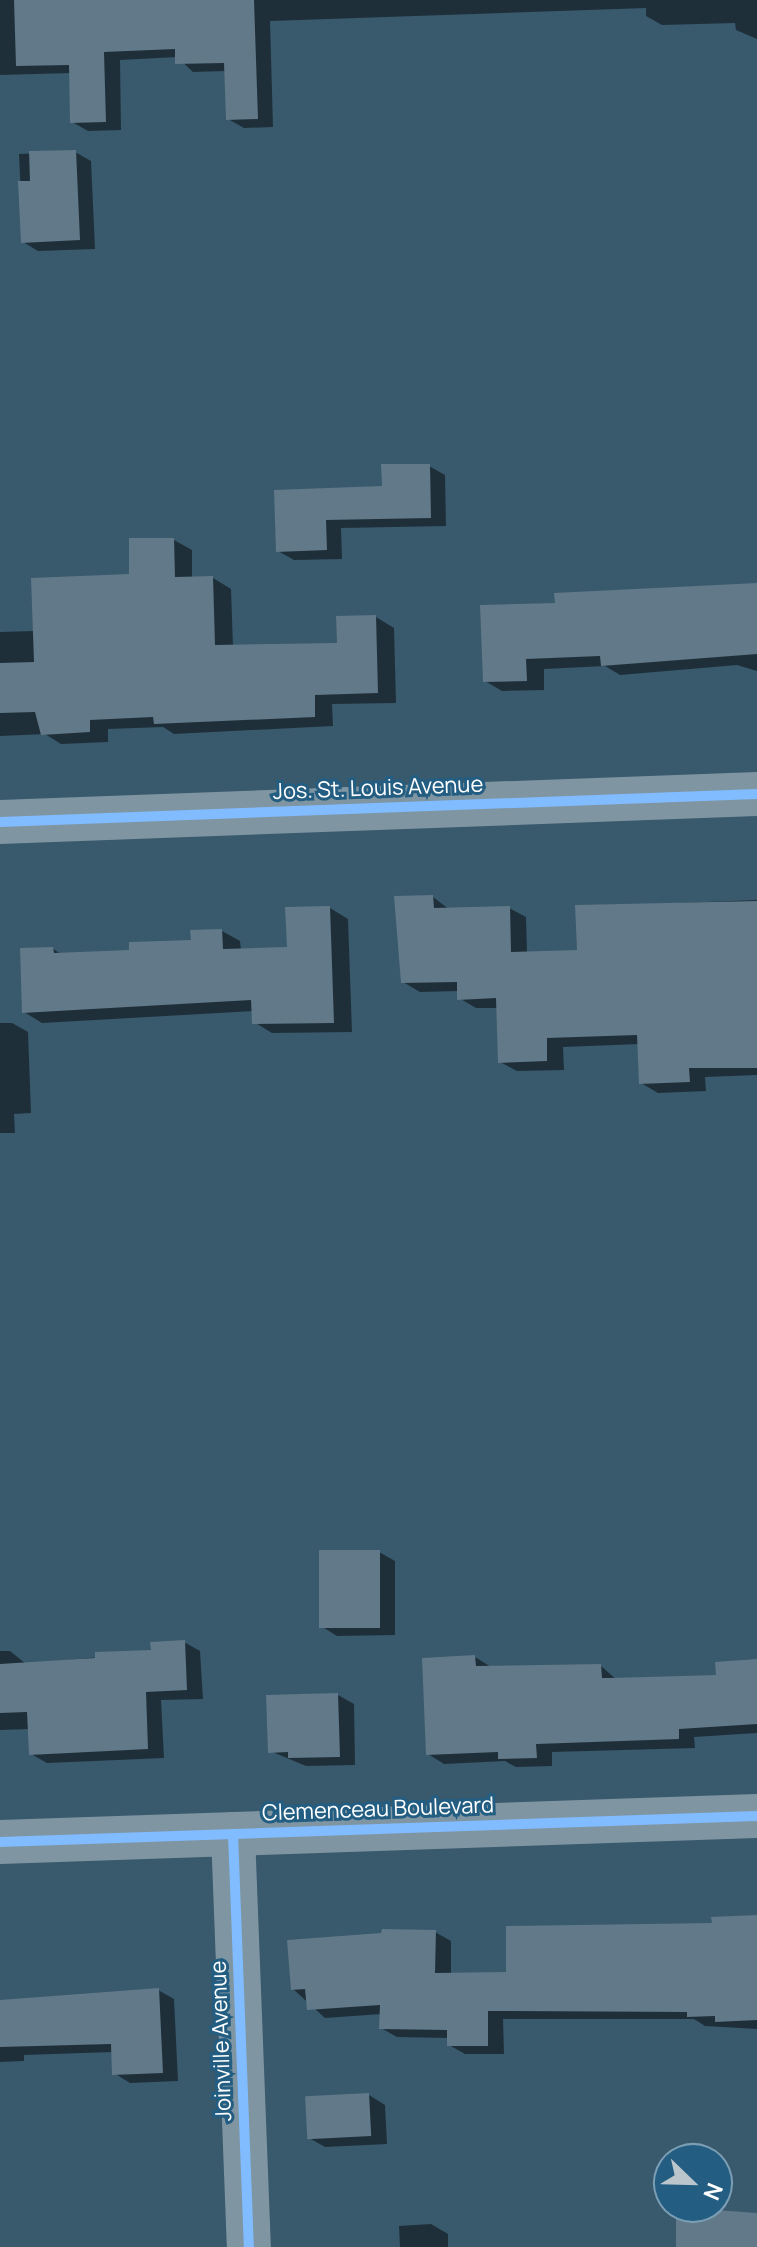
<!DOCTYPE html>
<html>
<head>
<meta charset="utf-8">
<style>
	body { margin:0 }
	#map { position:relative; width:757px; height:2247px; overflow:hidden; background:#39596c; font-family:Manrope,sans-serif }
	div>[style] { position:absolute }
	.shadow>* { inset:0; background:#0007 }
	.building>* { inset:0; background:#617988; transform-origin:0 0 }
	.minor>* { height:44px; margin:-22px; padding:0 22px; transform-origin:22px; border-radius:22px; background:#7f95a2 }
	.cycleway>* { height:10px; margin:-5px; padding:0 5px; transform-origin:5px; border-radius:5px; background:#80bcff }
	span { translate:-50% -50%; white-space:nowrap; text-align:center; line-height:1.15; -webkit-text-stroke:6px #235e82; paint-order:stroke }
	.street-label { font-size:22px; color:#fff }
	.north { position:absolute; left:653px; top:2143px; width:80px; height:80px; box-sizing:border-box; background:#235e82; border:2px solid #7b9eb4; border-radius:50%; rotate:113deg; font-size:22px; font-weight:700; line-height:32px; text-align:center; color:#fff }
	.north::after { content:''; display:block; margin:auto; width:28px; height:36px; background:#bac5cc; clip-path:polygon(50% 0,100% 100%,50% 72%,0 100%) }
</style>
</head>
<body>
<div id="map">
	<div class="shadow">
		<i style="clip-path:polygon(0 0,757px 0,757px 39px,736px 30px,735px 23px,662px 25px,646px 16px,646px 8px,270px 21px,273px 127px,244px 128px,228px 119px,226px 71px,193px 72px,177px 57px,120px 60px,121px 130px,88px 131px,72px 122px,71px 73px,0 75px)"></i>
		<i style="clip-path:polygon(75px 152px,91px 161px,95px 249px,38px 251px,23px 242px,19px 154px)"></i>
		<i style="clip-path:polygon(429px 466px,445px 475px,446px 526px,341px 528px,342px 559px,294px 560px,278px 551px,276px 492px,384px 488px)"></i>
		<i style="clip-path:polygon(174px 540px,192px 550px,192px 579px,213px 578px,231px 589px,233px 647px,339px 645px,376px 617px,394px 628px,396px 703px,332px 704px,333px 726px,174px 734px,163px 727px,108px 729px,108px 742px,61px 744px,45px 734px,0 736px,0 632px,34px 631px,131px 576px)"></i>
		<i style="clip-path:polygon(757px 586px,757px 671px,737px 665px,620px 675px,605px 666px,544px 669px,544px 690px,502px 691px,485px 681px,557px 605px)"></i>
		<i style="clip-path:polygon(433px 897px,450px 910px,509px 908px,526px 917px,527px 953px,579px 952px,577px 907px,757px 900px,757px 1075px,705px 1077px,706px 1091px,658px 1093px,641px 1083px,640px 1044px,563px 1047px,564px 1070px,517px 1071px,500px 1062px,498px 1008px,476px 1008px,459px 998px,459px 991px,420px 992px,403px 982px)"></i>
		<i style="clip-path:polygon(330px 908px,348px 919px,352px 1032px,272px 1033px,254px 1022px,254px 1011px,42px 1023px,24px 1012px,53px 949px,63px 955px,131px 952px,193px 942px,222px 931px,240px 941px,241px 950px,289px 949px)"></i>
		<i style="clip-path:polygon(0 1023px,12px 1023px,28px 1032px,31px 1113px,14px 1114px,15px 1133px,0 1133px)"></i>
		<i style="clip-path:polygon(379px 1552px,395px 1561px,395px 1635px,337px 1636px,321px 1626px)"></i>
		<i style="clip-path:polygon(184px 1642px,200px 1651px,203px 1699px,161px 1700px,164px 1758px,47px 1763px,31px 1754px,29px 1729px,0 1730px,0 1651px,10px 1651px,26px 1664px,153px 1652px)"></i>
		<i style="clip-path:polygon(475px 1657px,491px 1667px,601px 1666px,617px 1680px,718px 1677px,757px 1661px,757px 1733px,694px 1737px,695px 1748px,552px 1752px,552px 1766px,516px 1767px,505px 1761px,444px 1764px,428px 1754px)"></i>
		<i style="clip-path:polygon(338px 1695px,354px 1704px,355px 1765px,306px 1766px,270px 1751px)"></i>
		<i style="clip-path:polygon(757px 1918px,757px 2029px,705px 2026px,694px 2019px,503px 2019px,504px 2054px,465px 2054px,449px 2045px,449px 2038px,397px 2037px,381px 2028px,382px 2014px,325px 2018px,293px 1989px,435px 1932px,451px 1941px,451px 1975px,508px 1974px)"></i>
		<i style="clip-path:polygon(158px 1990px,174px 1999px,178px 2081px,130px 2083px,114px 2073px,113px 2052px,24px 2055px,24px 2061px,0 2062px,0 2001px)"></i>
		<i style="clip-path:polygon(369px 2095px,385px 2105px,387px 2144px,325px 2147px,309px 2138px)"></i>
		<i style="clip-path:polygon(717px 2208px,730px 2215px,757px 2215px,757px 2247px,678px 2247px,678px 2209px)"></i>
		<i style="clip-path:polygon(431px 2224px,448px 2234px,448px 2247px,400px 2247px,399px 2226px)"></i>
	</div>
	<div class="building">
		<i style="clip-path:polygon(14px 0,254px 0,258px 119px,226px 120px,224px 63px,175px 64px,175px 49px,104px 52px,106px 122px,70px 123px,69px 65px,16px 66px)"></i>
		<i style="clip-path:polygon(76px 150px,80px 240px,21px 243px,18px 181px,30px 181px,29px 151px)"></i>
		<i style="clip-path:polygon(381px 464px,430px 464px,431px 518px,326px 520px,327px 550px,276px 552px,274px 490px,382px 486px)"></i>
		<i style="clip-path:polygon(129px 538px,174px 538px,175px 577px,213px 576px,215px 645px,337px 643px,336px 616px,376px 615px,378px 693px,315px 695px,315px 717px,154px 724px,153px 717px,90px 720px,90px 732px,41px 735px,35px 712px,0 713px,0 663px,34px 662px,31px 578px,129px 574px)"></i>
		<i style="clip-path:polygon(757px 583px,757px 654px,601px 666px,600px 656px,526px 659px,527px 681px,483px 682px,480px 605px,555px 603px,554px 593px)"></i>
		<i style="clip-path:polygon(433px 895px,434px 908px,510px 906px,511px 952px,577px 950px,575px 905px,757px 901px,757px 1068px,689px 1068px,690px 1082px,639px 1084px,637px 1035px,547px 1038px,547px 1061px,498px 1063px,496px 998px,457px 1000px,457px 982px,401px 983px,394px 896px)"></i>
		<i style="clip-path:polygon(330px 906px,334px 1023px,252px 1024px,251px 1000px,22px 1013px,20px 948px,53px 947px,54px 953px,129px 950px,129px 942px,191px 940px,190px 930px,222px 929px,223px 949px,287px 947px,285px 907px)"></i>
		<i style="left:319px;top:1550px;width:61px;height:78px"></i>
		<i style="clip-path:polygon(185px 1640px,187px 1690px,146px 1692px,148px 1749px,29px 1755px,27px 1712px,0 1713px,0 1664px,95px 1658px,95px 1652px,151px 1650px,150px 1642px)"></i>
		<i style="clip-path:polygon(475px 1655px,476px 1666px,601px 1664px,602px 1678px,610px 1678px,716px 1675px,715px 1662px,757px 1659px,757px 1724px,679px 1729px,679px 1739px,536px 1744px,537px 1758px,498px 1759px,498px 1752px,426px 1755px,422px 1658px)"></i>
		<i style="clip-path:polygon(338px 1693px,340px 1757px,288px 1758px,288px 1752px,268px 1753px,266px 1695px)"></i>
		<i style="clip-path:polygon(757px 1915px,757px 2020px,715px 2022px,715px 2016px,687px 2017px,687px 2012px,488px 2011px,488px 2046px,447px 2046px,447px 2030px,379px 2029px,380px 2005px,307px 2010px,305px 1989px,291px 1990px,287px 1940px,381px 1933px,382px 1929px,436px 1930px,435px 1973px,506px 1972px,506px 1926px,712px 1923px,711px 1917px)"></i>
		<i style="clip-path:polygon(159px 1988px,163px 2073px,112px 2075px,111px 2044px,0 2047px,0 2000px)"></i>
		<i style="left:369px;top:2093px;width:43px;height:64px;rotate:87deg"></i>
		<i style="clip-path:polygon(676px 2207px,757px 2213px,757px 2247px,676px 2247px)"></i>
	</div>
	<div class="minor">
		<i style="left:0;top:822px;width:758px;rotate:-2.12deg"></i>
		<i style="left:233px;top:1834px;width:413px;rotate:87.8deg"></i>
		<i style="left:0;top:1842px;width:757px;rotate:-1.97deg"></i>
	</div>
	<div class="cycleway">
		<i style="left:0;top:822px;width:758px;rotate:-2.12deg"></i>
		<i style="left:233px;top:1834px;width:413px;rotate:87.8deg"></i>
		<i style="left:0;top:1842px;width:757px;rotate:-1.97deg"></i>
	</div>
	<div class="street-label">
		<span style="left:378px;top:788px;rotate:-2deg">Jos. St. Louis Avenue</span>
		<span style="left:378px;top:1809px;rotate:-2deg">Clemenceau Boulevard</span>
		<span style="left:221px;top:2041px;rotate:-92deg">Joinville Avenue</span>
	</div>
	<div class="north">N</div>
</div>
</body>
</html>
